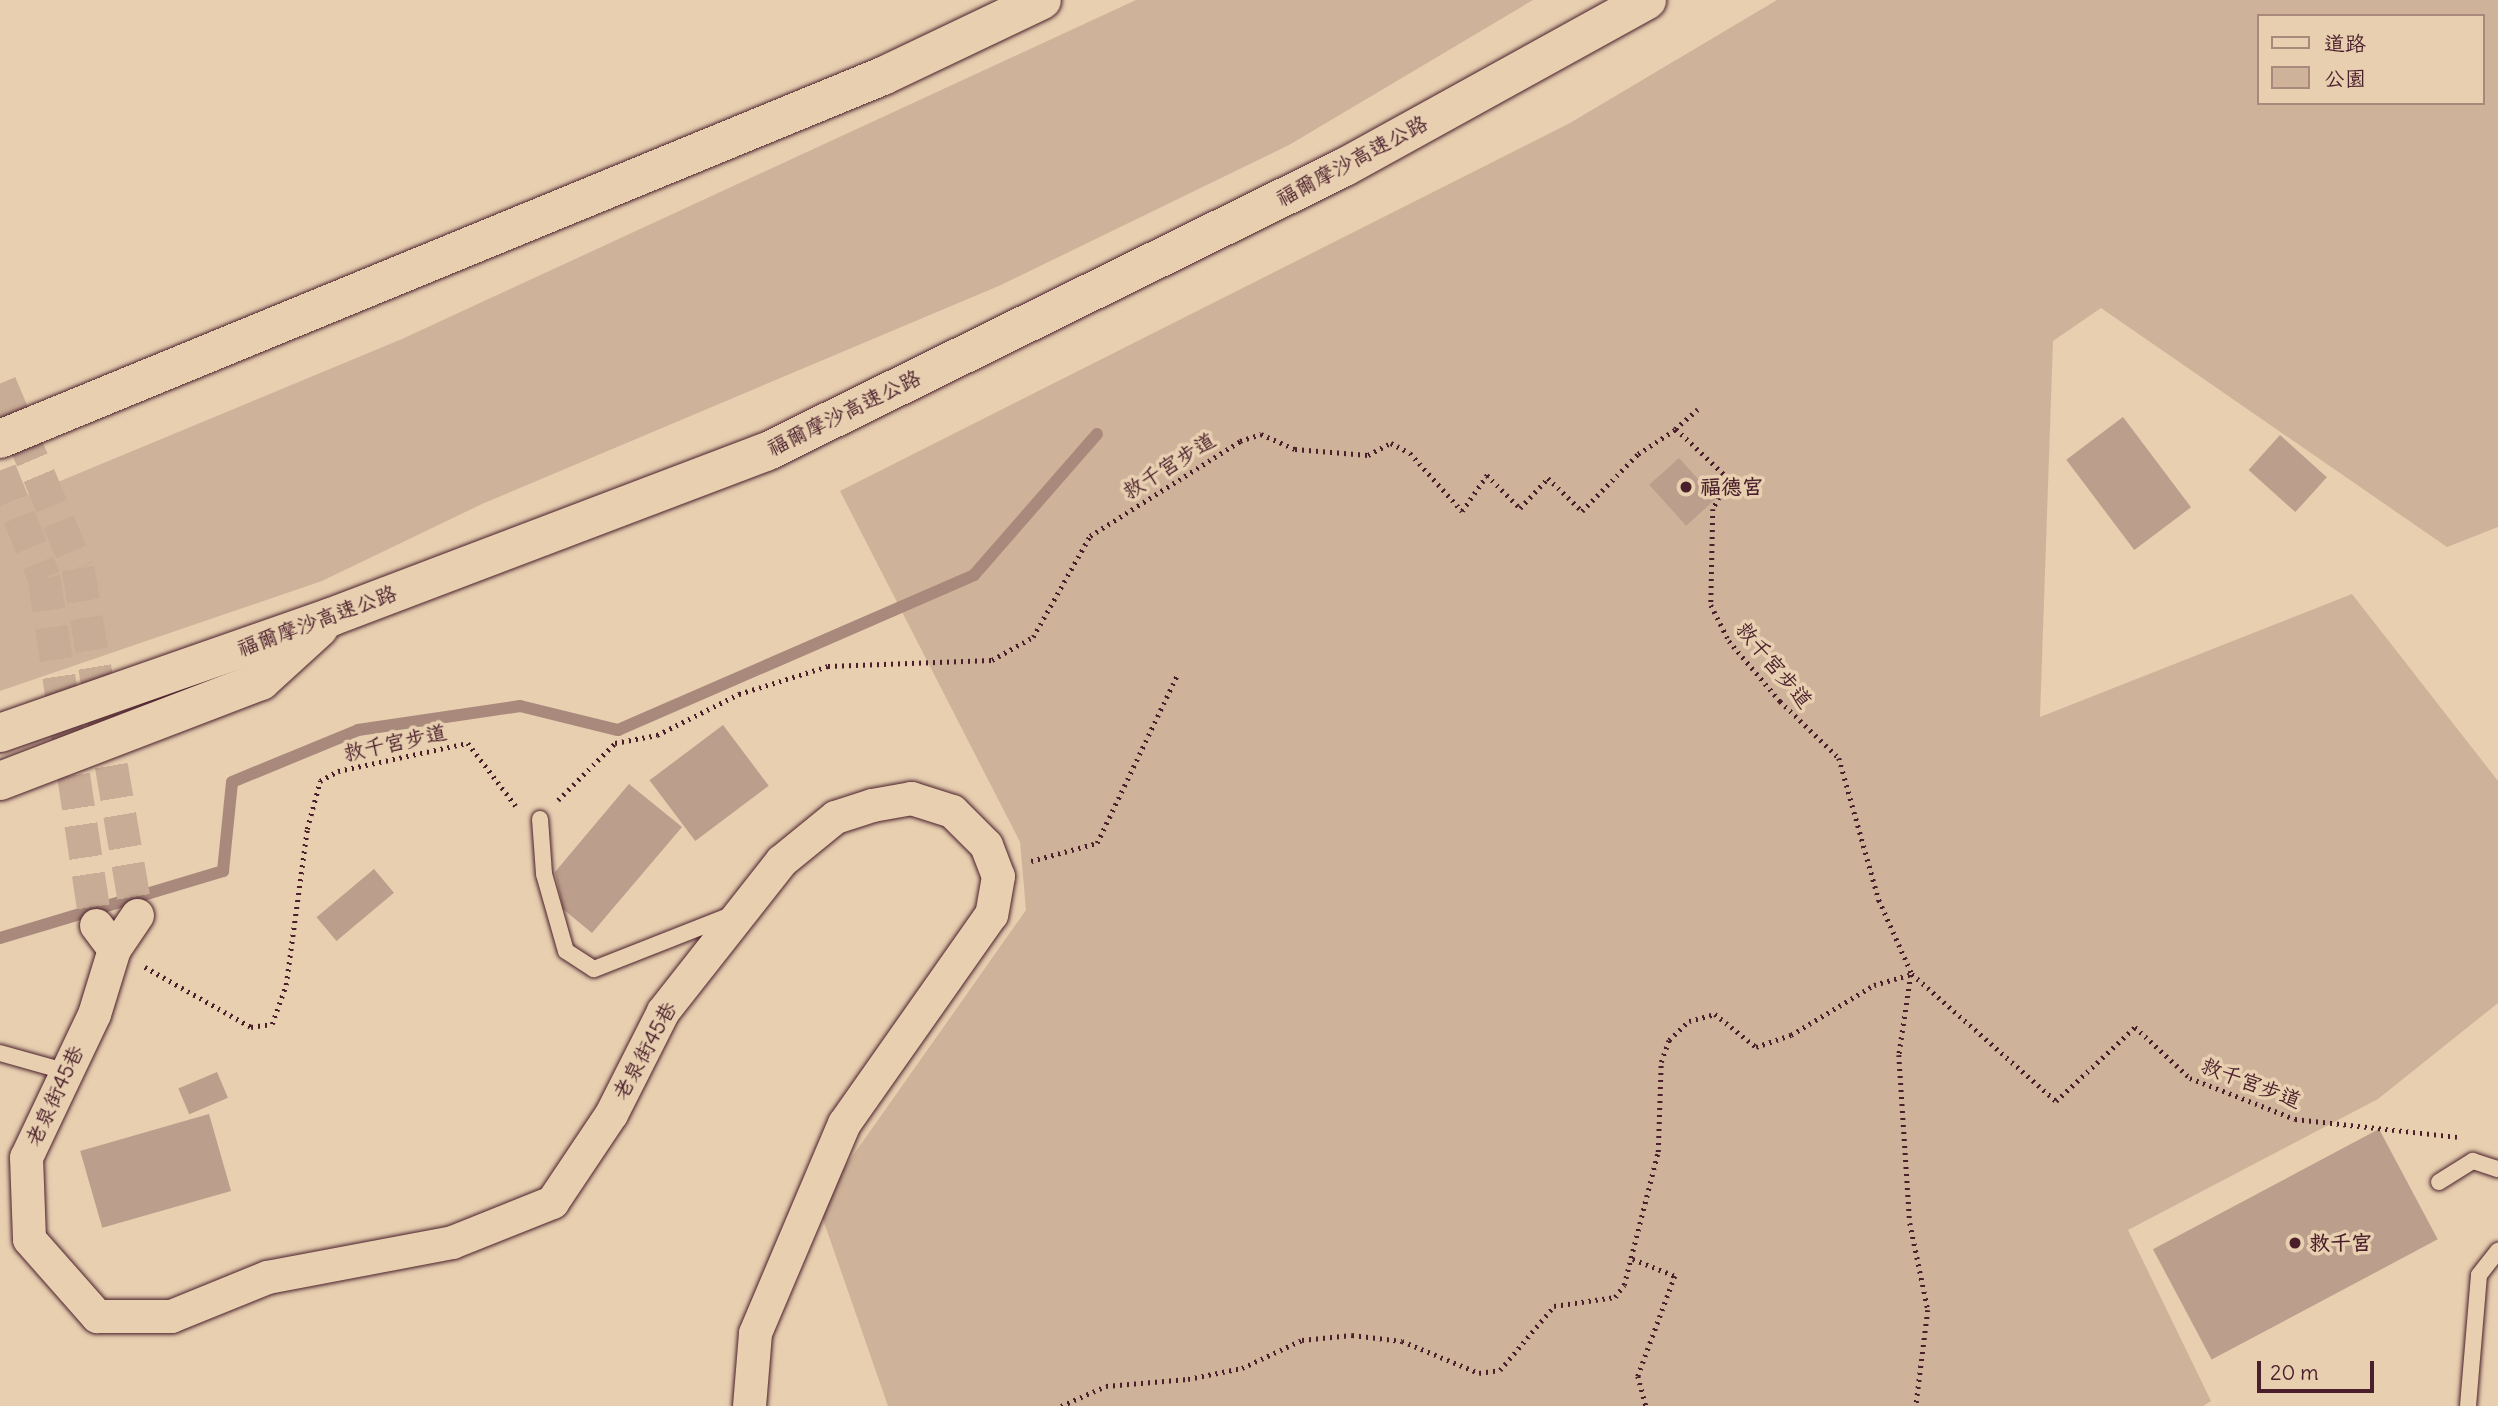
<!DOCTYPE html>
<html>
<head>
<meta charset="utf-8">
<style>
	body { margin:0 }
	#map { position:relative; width:2498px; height:1406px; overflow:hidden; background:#e7cfb0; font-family:Delius,"LXGW WenKai TC",sans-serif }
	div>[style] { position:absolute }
	.green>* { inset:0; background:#ceb39a }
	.stream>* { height:12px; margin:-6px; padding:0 6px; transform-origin:6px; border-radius:6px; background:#a9897b }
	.building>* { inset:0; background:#bb9e8b; transform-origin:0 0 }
	.street-tunnel>* { height:33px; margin-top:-16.5px; transform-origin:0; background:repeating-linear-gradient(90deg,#c8ac95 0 33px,transparent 0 50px) }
	.path>* { height:4.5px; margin-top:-2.25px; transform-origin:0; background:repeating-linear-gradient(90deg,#4a1f2b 0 2px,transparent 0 7px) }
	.roads { filter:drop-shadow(0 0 2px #4a1f2b) drop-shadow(0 0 2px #4a1f2b) }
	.lane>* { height:16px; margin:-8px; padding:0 8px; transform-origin:8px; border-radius:8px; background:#e7cfb0 }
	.street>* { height:33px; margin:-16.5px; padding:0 16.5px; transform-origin:16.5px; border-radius:16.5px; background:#e7cfb0 }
	.highway>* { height:38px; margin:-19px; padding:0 19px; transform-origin:19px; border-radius:19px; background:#e7cfb0 }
	.dots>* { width:19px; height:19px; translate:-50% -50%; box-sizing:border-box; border:4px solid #e7cfb0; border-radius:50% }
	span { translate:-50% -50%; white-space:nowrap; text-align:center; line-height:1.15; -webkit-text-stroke:7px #e7cfb0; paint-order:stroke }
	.street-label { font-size:21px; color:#4a1f2b }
	.poi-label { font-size:21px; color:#4a1f2b; font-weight:700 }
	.left { translate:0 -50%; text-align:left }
	.legend { position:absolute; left:2257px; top:14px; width:228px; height:91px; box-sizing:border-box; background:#e7cfb0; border:2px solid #a8897b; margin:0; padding:9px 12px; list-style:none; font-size:21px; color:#4a1f2b }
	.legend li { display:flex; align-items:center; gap:14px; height:35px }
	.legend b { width:35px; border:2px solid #a8897b }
	.scale { position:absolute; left:2257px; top:1361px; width:117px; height:32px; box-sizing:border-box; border:4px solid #4a1f2b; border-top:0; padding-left:9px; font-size:21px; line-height:24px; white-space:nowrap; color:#4a1f2b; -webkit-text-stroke:5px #e7cfb0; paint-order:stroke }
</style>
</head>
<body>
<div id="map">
	<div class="green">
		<i style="clip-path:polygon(1136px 0,1533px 0,1289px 145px,1001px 285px,482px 504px,322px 581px,0 691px,0 506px,402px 339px)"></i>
		<i style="clip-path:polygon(evenodd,1777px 0,2498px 0,2498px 527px,2447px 547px,2101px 308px,2053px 341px,2040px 717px,2352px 594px,2498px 781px,2498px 1003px,2378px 1099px,2128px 1230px,2211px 1401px,2203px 1406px,888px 1406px,818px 1205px,1026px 910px,1020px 842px,840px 491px,1570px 123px,1777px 0,2258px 16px,2482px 16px,2482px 103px,2258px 103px,2258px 16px)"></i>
	</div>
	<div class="stream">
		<i style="left:0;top:938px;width:233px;rotate:-16.7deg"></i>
		<i style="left:223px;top:871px;width:89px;rotate:-84.2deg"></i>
		<i style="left:232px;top:782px;width:136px;rotate:-22.4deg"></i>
		<i style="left:358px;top:730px;width:164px;rotate:-8.4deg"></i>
		<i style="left:520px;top:706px;width:101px;rotate:13.8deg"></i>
		<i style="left:618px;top:730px;width:388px;rotate:-23.5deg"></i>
		<i style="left:974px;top:575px;width:187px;rotate:-48.9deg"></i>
	</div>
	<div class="building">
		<i style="left:2123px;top:417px;width:113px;height:71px;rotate:53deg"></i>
		<i style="left:2280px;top:435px;width:63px;height:47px;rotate:42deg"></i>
		<i style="left:1679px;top:458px;width:55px;height:40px;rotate:48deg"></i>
		<i style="left:723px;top:725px;width:76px;height:92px;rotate:53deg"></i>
		<i style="clip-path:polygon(629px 784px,682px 827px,592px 933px,563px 909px,555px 872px)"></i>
		<i style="left:374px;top:869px;width:31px;height:75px;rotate:50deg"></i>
		<i style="left:217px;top:1072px;width:28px;height:42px;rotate:67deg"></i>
		<i style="left:209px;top:1114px;width:80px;height:134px;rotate:74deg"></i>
		<i style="left:2379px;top:1129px;width:125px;height:256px;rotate:62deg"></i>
	</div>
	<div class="street-tunnel">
		<i style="left:0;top:383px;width:201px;rotate:67.1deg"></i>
		<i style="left:78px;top:568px;width:352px;rotate:80.4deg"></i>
		<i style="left:0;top:470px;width:116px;rotate:67.6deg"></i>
		<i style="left:44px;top:577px;width:352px;rotate:81.5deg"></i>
	</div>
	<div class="path">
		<i style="left:1675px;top:429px;width:30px;rotate:-41deg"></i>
		<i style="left:558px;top:800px;width:81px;rotate:-45deg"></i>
		<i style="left:615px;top:743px;width:43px;rotate:-10.8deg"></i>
		<i style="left:657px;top:735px;width:92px;rotate:-26.6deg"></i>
		<i style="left:739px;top:694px;width:93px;rotate:-17.5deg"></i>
		<i style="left:828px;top:666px;width:164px;rotate:-2.1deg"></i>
		<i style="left:992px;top:660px;width:47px;rotate:-29.3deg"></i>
		<i style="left:1033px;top:637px;width:116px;rotate:-60.6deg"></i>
		<i style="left:1090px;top:536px;width:178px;rotate:-32.3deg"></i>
		<i style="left:1240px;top:441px;width:22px;rotate:-18deg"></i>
		<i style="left:1261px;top:434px;width:37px;rotate:24deg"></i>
		<i style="left:1295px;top:449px;width:73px;rotate:4.7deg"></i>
		<i style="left:1368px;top:455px;width:26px;rotate:-28deg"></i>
		<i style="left:1391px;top:443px;width:21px;rotate:28deg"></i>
		<i style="left:1410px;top:453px;width:78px;rotate:48.1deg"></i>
		<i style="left:1462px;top:511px;width:44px;rotate:-55.2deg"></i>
		<i style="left:1487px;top:475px;width:47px;rotate:45deg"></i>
		<i style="left:1520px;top:508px;width:41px;rotate:-47deg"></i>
		<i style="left:1548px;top:478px;width:47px;rotate:44.1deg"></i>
		<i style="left:1582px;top:511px;width:80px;rotate:-45.5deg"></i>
		<i style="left:1638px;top:454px;width:45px;rotate:-33.3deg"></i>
		<i style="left:1676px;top:429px;width:73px;rotate:43.3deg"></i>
		<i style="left:1729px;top:479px;width:34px;rotate:118deg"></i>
		<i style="left:1713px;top:509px;width:96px;rotate:91.2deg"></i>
		<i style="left:1711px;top:605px;width:40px;rotate:63.4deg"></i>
		<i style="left:1729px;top:641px;width:79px;rotate:49.6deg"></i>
		<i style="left:1780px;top:701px;width:82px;rotate:44deg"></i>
		<i style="left:1839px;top:758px;width:148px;rotate:74.3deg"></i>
		<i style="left:1879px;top:900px;width:81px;rotate:66deg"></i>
		<i style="left:1912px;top:974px;width:192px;rotate:41.4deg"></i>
		<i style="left:2056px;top:1101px;width:108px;rotate:-43.1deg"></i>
		<i style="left:2135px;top:1027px;width:75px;rotate:42.8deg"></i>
		<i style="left:2190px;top:1078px;width:113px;rotate:21.3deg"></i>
		<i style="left:2295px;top:1119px;width:163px;rotate:6.3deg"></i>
		<i style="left:1031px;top:861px;width:68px;rotate:-15.3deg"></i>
		<i style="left:1097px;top:843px;width:186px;rotate:-64.5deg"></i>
		<i style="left:145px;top:967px;width:122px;rotate:29.5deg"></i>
		<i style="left:251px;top:1027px;width:21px;rotate:-8deg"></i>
		<i style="left:272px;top:1024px;width:41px;rotate:-70.3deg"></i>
		<i style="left:286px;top:985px;width:157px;rotate:-82.3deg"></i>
		<i style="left:307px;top:829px;width:50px;rotate:-74.8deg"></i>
		<i style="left:320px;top:781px;width:21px;rotate:-29deg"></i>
		<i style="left:338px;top:771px;width:133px;rotate:-12.2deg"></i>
		<i style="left:468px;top:743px;width:79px;rotate:52.7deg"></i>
		<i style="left:1911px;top:975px;width:81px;rotate:98.5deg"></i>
		<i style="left:1899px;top:1055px;width:168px;rotate:86.3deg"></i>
		<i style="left:1910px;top:1223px;width:89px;rotate:78.3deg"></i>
		<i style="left:1928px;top:1310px;width:97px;rotate:97.1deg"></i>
		<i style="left:1633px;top:1259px;width:45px;rotate:22deg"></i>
		<i style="left:1675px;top:1276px;width:107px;rotate:110.3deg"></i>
		<i style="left:1638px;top:1376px;width:31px;rotate:75deg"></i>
		<i style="left:1061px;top:1406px;width:49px;rotate:-24deg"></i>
		<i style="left:1106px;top:1386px;width:82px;rotate:-4.9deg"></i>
		<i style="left:1188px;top:1379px;width:55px;rotate:-11.5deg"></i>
		<i style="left:1242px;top:1368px;width:66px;rotate:-25deg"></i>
		<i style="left:1302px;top:1340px;width:50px;rotate:-5.7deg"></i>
		<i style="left:1352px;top:1335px;width:50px;rotate:6.8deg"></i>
		<i style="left:1402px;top:1341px;width:83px;rotate:22.6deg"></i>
		<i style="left:1479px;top:1373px;width:21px;rotate:-8deg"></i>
		<i style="left:1500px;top:1370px;width:84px;rotate:-49.8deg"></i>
		<i style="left:1554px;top:1306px;width:62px;rotate:-8.4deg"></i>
		<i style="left:1615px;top:1297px;width:15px;rotate:-53deg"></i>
		<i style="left:1624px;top:1285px;width:137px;rotate:-75.7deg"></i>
		<i style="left:1658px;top:1152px;width:90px;rotate:-88.1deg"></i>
		<i style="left:1661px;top:1062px;width:23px;rotate:-70deg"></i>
		<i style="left:1669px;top:1040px;width:28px;rotate:-44deg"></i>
		<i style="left:1689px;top:1021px;width:27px;rotate:-15deg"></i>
		<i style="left:1715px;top:1014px;width:53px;rotate:38.8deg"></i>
		<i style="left:1756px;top:1047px;width:37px;rotate:-19deg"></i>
		<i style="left:1791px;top:1035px;width:97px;rotate:-31.1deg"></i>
		<i style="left:1874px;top:985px;width:40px;rotate:-16deg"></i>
	</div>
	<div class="roads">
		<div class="lane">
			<i style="left:540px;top:819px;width:55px;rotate:85.8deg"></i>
			<i style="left:544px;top:874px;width:80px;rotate:74.1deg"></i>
			<i style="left:566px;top:951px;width:33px;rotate:33deg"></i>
			<i style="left:594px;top:969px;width:147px;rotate:-21.5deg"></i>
			<i style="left:0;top:1053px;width:66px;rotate:15.7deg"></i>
			<i style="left:2439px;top:1182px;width:40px;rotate:-32deg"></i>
			<i style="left:2473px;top:1161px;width:26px;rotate:18deg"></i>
			<i style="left:2468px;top:1406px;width:131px;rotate:-85.2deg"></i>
			<i style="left:2479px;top:1275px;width:31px;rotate:-52deg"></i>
		</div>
		<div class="street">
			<i style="left:137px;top:915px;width:41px;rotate:124.1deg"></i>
			<i style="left:114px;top:949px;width:68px;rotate:107.1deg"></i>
			<i style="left:94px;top:1014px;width:158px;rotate:115.4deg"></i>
			<i style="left:26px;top:1157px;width:82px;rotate:87.9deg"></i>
			<i style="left:29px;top:1239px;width:103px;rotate:48.6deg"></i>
			<i style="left:97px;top:1316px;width:74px"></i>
			<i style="left:171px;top:1316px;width:104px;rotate:-22.1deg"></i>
			<i style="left:267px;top:1277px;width:188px;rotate:-10.7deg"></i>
			<i style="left:452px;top:1242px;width:108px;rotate:-21.8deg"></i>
			<i style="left:552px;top:1202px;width:106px;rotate:-56.2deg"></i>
			<i style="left:611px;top:1114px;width:115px;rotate:-63.2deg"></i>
			<i style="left:663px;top:1011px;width:191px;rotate:-51.8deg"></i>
			<i style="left:781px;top:861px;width:70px;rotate:-39.2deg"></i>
			<i style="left:835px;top:817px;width:39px;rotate:-18deg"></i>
			<i style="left:872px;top:805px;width:40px;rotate:-10deg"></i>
			<i style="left:911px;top:798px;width:43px;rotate:17.6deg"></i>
			<i style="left:952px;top:811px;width:48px;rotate:45deg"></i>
			<i style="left:986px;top:845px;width:33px;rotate:69deg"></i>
			<i style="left:998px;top:876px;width:39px;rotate:100deg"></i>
			<i style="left:991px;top:914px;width:256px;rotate:125.1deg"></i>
			<i style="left:844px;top:1123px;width:228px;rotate:113deg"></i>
			<i style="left:755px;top:1333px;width:73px;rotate:94.7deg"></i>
			<i style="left:96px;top:925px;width:30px;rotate:53deg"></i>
		</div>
		<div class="highway">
			<i style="left:0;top:439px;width:955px;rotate:-22.35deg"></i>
			<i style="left:883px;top:76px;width:176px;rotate:-25.5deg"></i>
			<i style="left:0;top:733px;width:351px;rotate:-19.3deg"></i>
			<i style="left:331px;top:617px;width:465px;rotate:-20.8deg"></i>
			<i style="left:766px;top:452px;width:645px;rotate:-26.21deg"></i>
			<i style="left:1345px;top:167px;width:345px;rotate:-28.9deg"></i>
			<i style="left:0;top:781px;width:280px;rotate:-21deg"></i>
			<i style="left:261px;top:681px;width:79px;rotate:-42.4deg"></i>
		</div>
	</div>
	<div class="dots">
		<i style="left:1686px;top:487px;background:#4a1f2b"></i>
		<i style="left:2295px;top:1243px;background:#4a1f2b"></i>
	</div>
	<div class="street-label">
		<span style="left:1352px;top:161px;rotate:-28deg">福爾摩沙高速公路</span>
		<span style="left:844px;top:413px;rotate:-26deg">福爾摩沙高速公路</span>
		<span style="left:1169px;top:466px;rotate:-32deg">救千宮步道</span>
		<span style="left:317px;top:621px;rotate:-20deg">福爾摩沙高速公路</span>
		<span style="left:1774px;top:665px;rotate:50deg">救千宮步道</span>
		<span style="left:395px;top:743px;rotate:-12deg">救千宮步道</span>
		<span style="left:645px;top:1051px;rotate:-61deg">老泉街45巷</span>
		<span style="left:2251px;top:1083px;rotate:21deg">救千宮步道</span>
		<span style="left:55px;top:1096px;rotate:-65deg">老泉街45巷</span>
	</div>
	<div class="poi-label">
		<span class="left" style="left:1700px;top:487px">福德宮</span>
		<span class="left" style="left:2309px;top:1243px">救千宮</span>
	</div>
	<ul class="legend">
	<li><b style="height:9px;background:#e7cfb0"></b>道路</li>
	<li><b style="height:19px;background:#ceb39a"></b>公園</li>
	</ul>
	<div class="scale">20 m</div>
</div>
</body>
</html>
